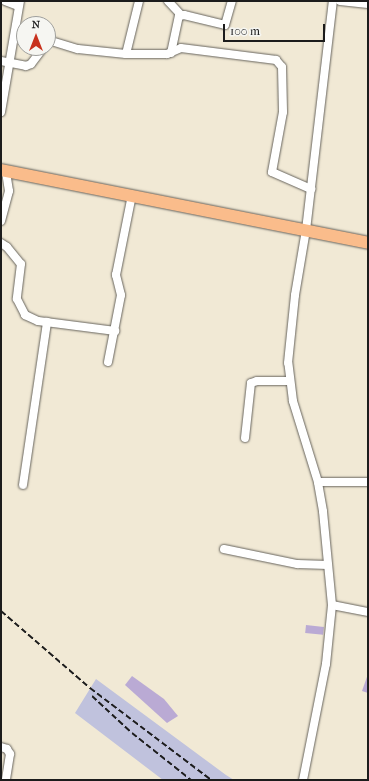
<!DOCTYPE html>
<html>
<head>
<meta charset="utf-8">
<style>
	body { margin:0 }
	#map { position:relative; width:369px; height:781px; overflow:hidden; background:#f1e9d5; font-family:"IM FELL French Canon",serif }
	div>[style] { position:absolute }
	.industrial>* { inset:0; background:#c0c2dd }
	.building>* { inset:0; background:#baaad4; transform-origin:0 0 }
	.roads { filter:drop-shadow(0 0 1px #67645d) drop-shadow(0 0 1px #67645d) }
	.minor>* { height:8px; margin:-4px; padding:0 4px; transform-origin:4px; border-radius:4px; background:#fff }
	.primary>* { height:12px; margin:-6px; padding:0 6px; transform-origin:6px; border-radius:6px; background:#fabc8b }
	.rail>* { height:2px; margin-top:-1px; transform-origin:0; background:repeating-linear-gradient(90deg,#1c1c1c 0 6px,transparent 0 9px) }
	span { translate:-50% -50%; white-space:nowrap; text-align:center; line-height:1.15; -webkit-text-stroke:4px #f6f6f2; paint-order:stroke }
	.frame { position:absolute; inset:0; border:2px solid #1c1c1c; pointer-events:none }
	.north { position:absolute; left:16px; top:16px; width:40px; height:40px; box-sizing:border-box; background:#f6f6f2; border:1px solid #9f9f9c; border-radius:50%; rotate:0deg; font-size:11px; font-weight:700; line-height:16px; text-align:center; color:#1c1c1c }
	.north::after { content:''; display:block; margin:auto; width:14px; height:18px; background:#c8321e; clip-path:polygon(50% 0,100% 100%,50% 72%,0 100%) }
	.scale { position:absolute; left:223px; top:24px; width:102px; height:18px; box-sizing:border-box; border:2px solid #1c1c1c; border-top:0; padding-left:5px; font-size:12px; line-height:14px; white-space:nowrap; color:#1c1c1c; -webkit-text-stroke:3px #f6f6f2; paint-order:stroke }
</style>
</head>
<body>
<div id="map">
	<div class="industrial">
		<i style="clip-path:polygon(96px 679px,226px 775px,234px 780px,163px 780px,75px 713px)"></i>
	</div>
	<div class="building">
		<i style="left:306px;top:625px;width:18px;height:8px;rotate:6deg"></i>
		<i style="clip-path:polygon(368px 674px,368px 693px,362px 691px)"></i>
		<i style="clip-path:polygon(132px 676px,164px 699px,178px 716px,167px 723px,125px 685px)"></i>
	</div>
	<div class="roads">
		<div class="minor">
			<i style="left:5px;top:1px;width:14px;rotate:21deg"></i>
			<i style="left:168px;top:1px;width:19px;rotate:47deg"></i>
			<i style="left:340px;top:1px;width:28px;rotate:6deg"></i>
			<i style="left:48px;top:40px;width:31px;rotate:17deg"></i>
			<i style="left:78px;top:49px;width:48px;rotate:5.9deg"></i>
			<i style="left:126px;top:54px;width:41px"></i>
			<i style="left:167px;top:54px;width:15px;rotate:-23deg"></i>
			<i style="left:181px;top:48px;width:96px;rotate:7.2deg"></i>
			<i style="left:276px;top:60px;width:9px;rotate:49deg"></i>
			<i style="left:282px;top:67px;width:45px;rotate:88.7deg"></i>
			<i style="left:283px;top:112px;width:61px;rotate:100.4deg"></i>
			<i style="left:272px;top:172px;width:43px;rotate:23.6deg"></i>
			<i style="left:171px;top:53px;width:38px;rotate:-78deg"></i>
			<i style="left:179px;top:16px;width:5px;rotate:-11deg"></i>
			<i style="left:184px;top:15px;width:42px;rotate:13.7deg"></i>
			<i style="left:225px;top:25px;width:25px;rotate:-74deg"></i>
			<i style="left:126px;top:54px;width:55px;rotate:-76.2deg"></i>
			<i style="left:1px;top:61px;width:25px;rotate:11deg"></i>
			<i style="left:26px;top:66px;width:5px;rotate:-22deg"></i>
			<i style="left:31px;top:64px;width:20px;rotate:-53deg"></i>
			<i style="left:1px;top:112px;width:113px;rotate:-80.3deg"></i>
			<i style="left:1px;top:221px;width:31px;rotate:-75deg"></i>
			<i style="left:9px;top:191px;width:19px;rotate:-99deg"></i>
			<i style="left:1px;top:243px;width:7px;rotate:34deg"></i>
			<i style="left:7px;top:247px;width:22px;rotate:51deg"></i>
			<i style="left:21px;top:264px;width:35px;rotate:97deg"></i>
			<i style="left:17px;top:299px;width:18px;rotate:63deg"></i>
			<i style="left:25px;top:315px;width:14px;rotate:25deg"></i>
			<i style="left:38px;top:321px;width:78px;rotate:7.4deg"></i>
			<i style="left:108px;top:362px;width:68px;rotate:-79deg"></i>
			<i style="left:121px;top:295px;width:21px;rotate:-104deg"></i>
			<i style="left:116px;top:275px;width:82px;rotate:-78.7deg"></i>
			<i style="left:245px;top:438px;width:55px;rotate:-83.8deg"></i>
			<i style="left:251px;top:383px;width:6px;rotate:-18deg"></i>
			<i style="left:257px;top:381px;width:32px"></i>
			<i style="left:318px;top:482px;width:50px"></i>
			<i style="left:23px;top:485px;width:165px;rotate:-81.6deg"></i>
			<i style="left:224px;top:549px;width:75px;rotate:11.6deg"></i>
			<i style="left:297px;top:564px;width:31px;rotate:2deg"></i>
			<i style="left:332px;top:605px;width:37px;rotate:11deg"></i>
			<i style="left:1px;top:747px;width:6px;rotate:18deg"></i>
			<i style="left:7px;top:749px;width:6px;rotate:59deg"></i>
			<i style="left:10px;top:754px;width:26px;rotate:99deg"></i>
			<i style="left:303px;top:780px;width:118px;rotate:-78.8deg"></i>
			<i style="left:326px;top:664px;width:59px;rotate:-84.2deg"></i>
			<i style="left:332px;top:605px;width:94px;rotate:-95.5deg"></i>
			<i style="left:323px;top:511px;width:29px;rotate:-100deg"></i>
			<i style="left:318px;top:482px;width:85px;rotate:-107.2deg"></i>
			<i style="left:293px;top:401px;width:38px;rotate:-97deg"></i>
			<i style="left:288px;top:363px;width:68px;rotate:-84.1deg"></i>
			<i style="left:295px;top:295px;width:66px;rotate:-80.4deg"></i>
			<i style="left:306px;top:230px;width:231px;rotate:-83.3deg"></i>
		</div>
		<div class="primary">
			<i style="left:1px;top:170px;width:374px;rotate:11.2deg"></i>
		</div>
	</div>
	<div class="rail">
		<i style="left:1px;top:611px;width:118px;rotate:40.9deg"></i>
		<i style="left:90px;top:688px;width:152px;rotate:37.2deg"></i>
		<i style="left:92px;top:696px;width:54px;rotate:42.8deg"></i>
		<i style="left:132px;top:733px;width:75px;rotate:38.5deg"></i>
	</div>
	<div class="frame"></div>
	<div class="north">N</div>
	<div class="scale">100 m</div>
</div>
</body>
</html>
